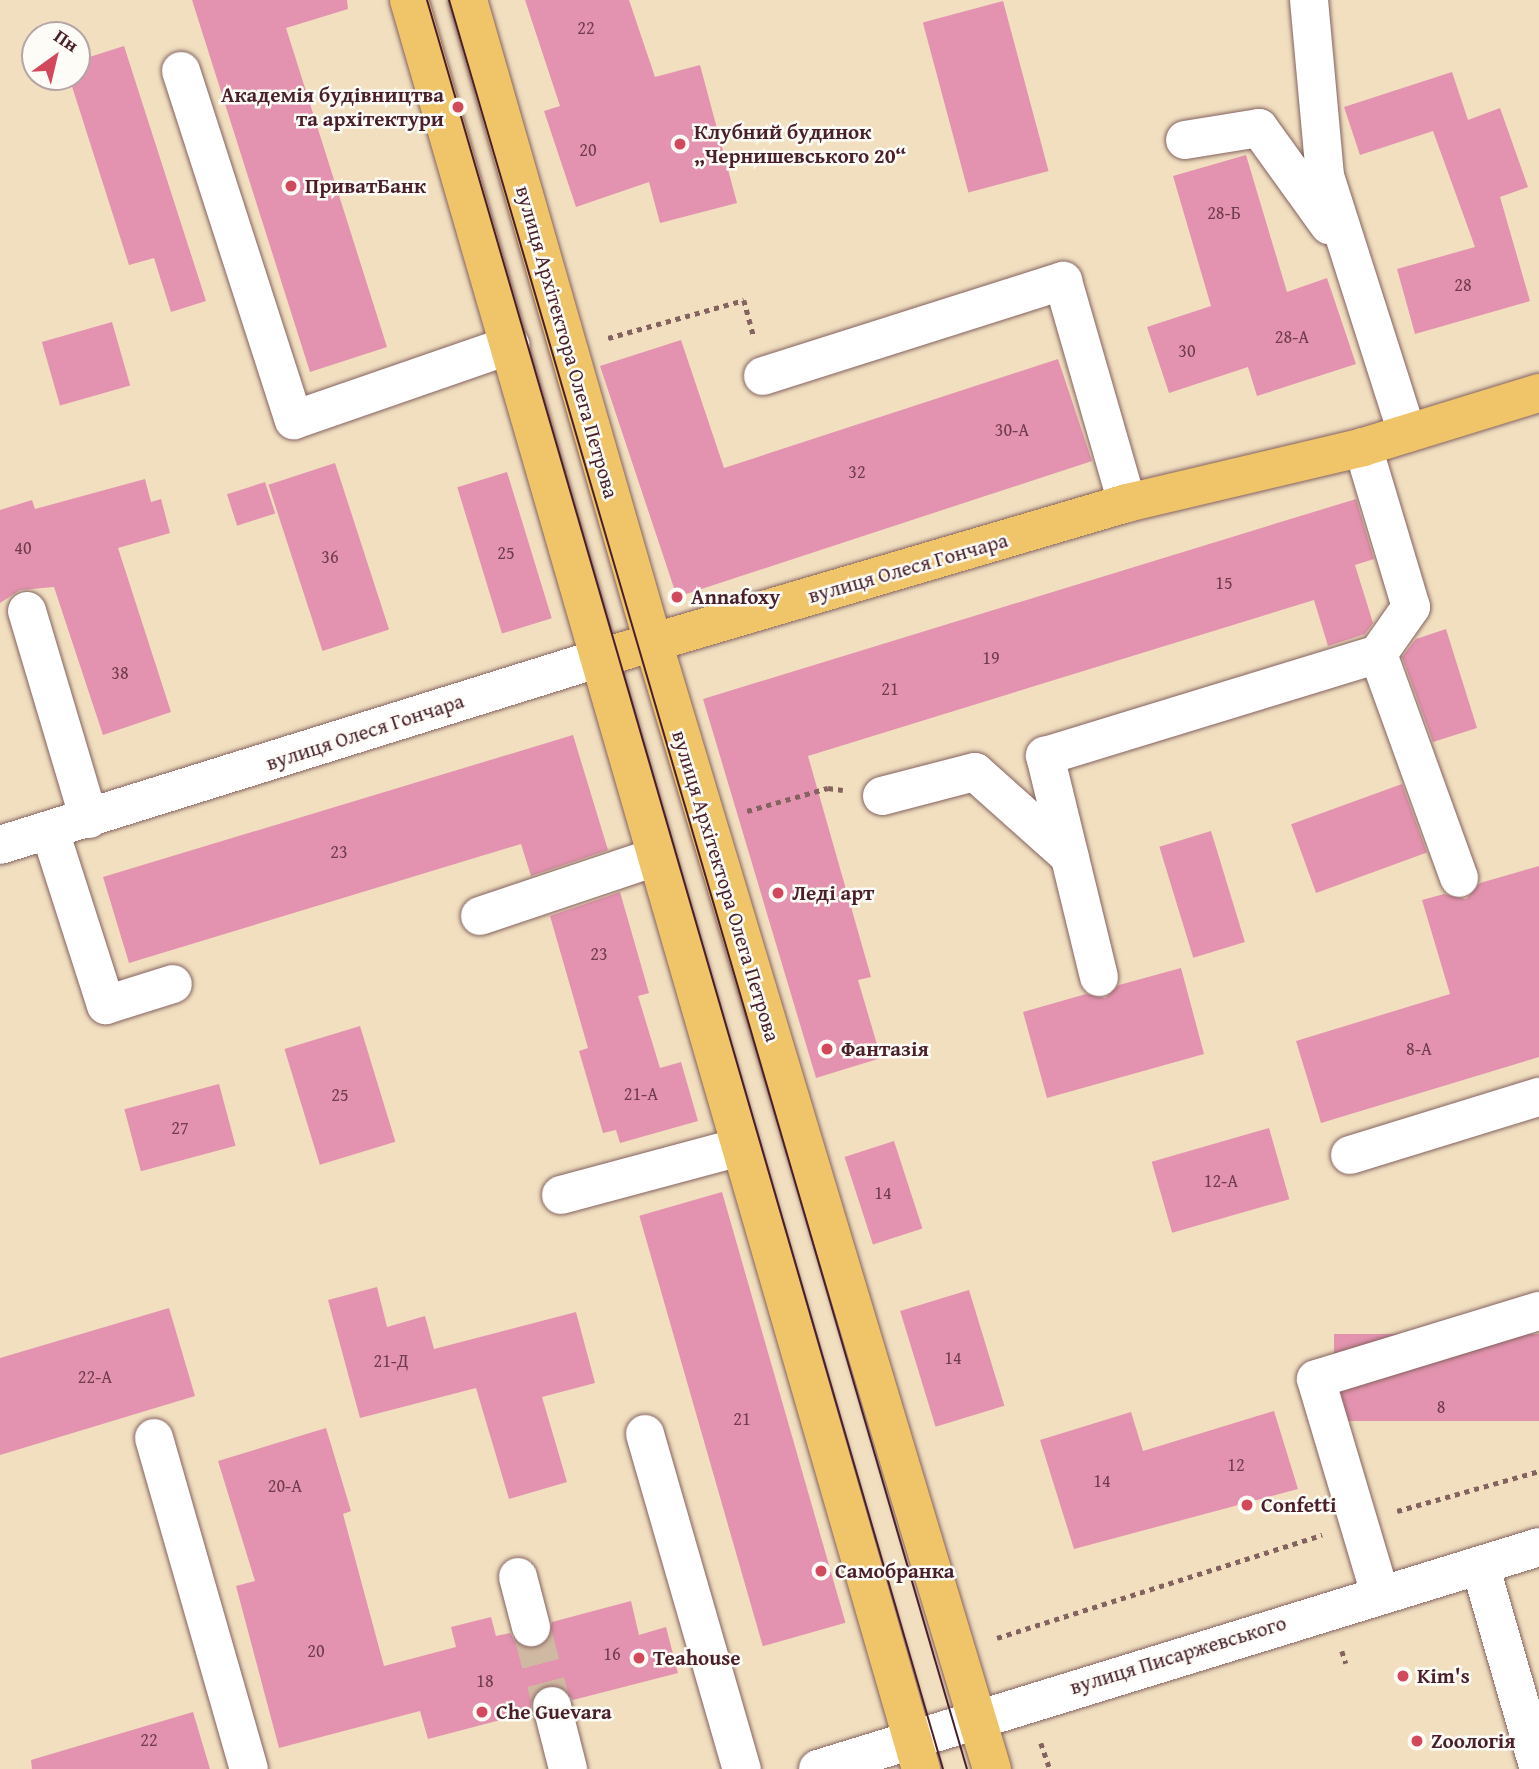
<!DOCTYPE html>
<html>
<head>
<meta charset="utf-8">
<style>
	body { margin:0 }
	#map { position:relative; width:1539px; height:1769px; overflow:hidden; background:#f1dfc0; font-family:"Gentium Book Plus",serif }
	div>[style] { position:absolute }
	.building>* { inset:0; background:#e393af; transform-origin:0 0 }
	.minor-tunnel>* { height:38px; margin-top:-19px; transform-origin:0; background:repeating-linear-gradient(90deg,#d0b9a2 0 38px,transparent 0 57px) }
	.path>* { height:4.5px; margin-top:-2.25px; transform-origin:0; background:repeating-linear-gradient(90deg,#84625f 0 5px,transparent 0 10px) }
	.roads { filter:drop-shadow(0 0 2px #84625f) drop-shadow(0 0 2px #84625f) }
	.minor>* { height:38px; margin:-19px; padding:0 19px; transform-origin:19px; border-radius:19px; background:#fff }
	.major>* { height:38px; margin:-19px; padding:0 19px; transform-origin:19px; border-radius:19px; background:#f0c469 }
	.tram>* { height:2px; margin:-1px; padding:0 1px; transform-origin:1px; border-radius:1px; background:#4a1f2b }
	.dots>* { width:19px; height:19px; translate:-50% -50%; box-sizing:border-box; border:4px solid #fdfcf7; border-radius:50% }
	span { translate:-50% -50%; white-space:nowrap; text-align:center; line-height:1.15; -webkit-text-stroke:5px #fdfcf7; paint-order:stroke }
	.number-label { font-size:18px; color:#703c4c }
	.number-label span { -webkit-text-stroke-width:0 }
	.poi-label { font-size:21px; color:#4a1f2b; font-weight:700 }
	.right { translate:-100% -50%; text-align:right }
	.left { translate:0 -50%; text-align:left }
	.street-label { font-size:21px; color:#4a1f2b }
	.north { position:absolute; left:21px; top:21px; width:70px; height:70px; box-sizing:border-box; background:#fdfcf7; border:2px solid #b5a4a5; border-radius:50%; rotate:34deg; font-size:19px; font-weight:700; line-height:28px; text-align:center; color:#4a1f2b }
	.north::after { content:''; display:block; margin:auto; width:24px; height:32px; background:#d1495b; clip-path:polygon(50% 0,100% 100%,50% 72%,0 100%) }
</style>
</head>
<body>
<div id="map">
	<div class="building">
		<i style="clip-path:polygon(192px 0,347px 0,348px 9px,286px 28px,387px 347px,310px 372px)"></i>
		<i style="clip-path:polygon(525px 0,629px 0,655px 77px,700px 65px,737px 203px,660px 223px,649px 182px,576px 207px,544px 111px,560px 106px)"></i>
		<i style="left:1003px;top:1px;width:176px;height:83px;rotate:75deg"></i>
		<i style="clip-path:polygon(124px 46px,206px 301px,171px 312px,154px 258px,129px 265px,69px 77px,77px 77px,77px 61px)"></i>
		<i style="clip-path:polygon(1452px 72px,1468px 120px,1500px 108px,1528px 187px,1500px 197px,1530px 301px,1415px 334px,1397px 269px,1475px 247px,1433px 131px,1360px 155px,1344px 107px)"></i>
		<i style="clip-path:polygon(1246px 155px,1287px 292px,1327px 278px,1356px 364px,1257px 396px,1248px 367px,1169px 393px,1147px 327px,1211px 306px,1173px 176px)"></i>
		<i style="left:112px;top:322px;width:66px;height:73px;rotate:74deg"></i>
		<i style="clip-path:polygon(681px 340px,724px 468px,1058px 359px,1092px 461px,677px 597px,600px 366px)"></i>
		<i style="left:335px;top:463px;width:175px;height:70px;rotate:72deg"></i>
		<i style="left:507px;top:472px;width:153px;height:52px;rotate:73deg"></i>
		<i style="clip-path:polygon(145px 479px,151px 502px,161px 499px,170px 533px,118px 548px,171px 712px,103px 735px,54px 587px,20px 590px,0 603px,0 510px,32px 500px,35px 509px)"></i>
		<i style="left:265px;top:482px;width:33px;height:40px;rotate:72deg"></i>
		<i style="clip-path:polygon(1356px 499px,1374px 559px,1355px 565px,1373px 623px,1365px 634px,1328px 646px,1314px 600px,808px 756px,871px 977px,858px 980px,881px 1058px,816px 1078px,703px 699px)"></i>
		<i style="clip-path:polygon(1446px 629px,1477px 728px,1433px 742px,1402px 657px,1416px 639px)"></i>
		<i style="clip-path:polygon(573px 735px,608px 850px,531px 876px,521px 844px,129px 963px,103px 877px)"></i>
		<i style="left:1402px;top:784px;width:73px;height:118px;rotate:70deg"></i>
		<i style="left:1211px;top:831px;width:116px;height:54px;rotate:73deg"></i>
		<i style="clip-path:polygon(1539px 866px,1539px 1057px,1321px 1123px,1296px 1041px,1450px 994px,1422px 900px,1444px 894px,1466px 899px,1480px 883px)"></i>
		<i style="clip-path:polygon(620px 892px,649px 993px,638px 996px,660px 1068px,681px 1062px,698px 1121px,620px 1143px,616px 1130px,603px 1133px,579px 1051px,588px 1048px,550px 916px)"></i>
		<i style="clip-path:polygon(1181px 968px,1204px 1054px,1047px 1098px,1023px 1012px,1086px 994px,1105px 998px,1119px 985px)"></i>
		<i style="left:360px;top:1026px;width:121px;height:79px;rotate:73deg"></i>
		<i style="left:219px;top:1084px;width:64px;height:98px;rotate:75deg"></i>
		<i style="left:1269px;top:1128px;width:74px;height:122px;rotate:74deg"></i>
		<i style="left:894px;top:1141px;width:92px;height:52px;rotate:72deg"></i>
		<i style="left:722px;top:1192px;width:448px;height:86px;rotate:74deg"></i>
		<i style="clip-path:polygon(377px 1287px,387px 1327px,425px 1316px,434px 1349px,576px 1312px,595px 1383px,542px 1397px,567px 1482px,509px 1499px,476px 1388px,360px 1418px,328px 1300px)"></i>
		<i style="left:969px;top:1290px;width:121px;height:72px;rotate:73deg"></i>
		<i style="clip-path:polygon(169px 1308px,195px 1396px,0 1455px,0 1358px)"></i>
		<i style="left:1539px;top:1334px;width:87px;height:205px;rotate:90deg"></i>
		<i style="clip-path:polygon(1274px 1411px,1298px 1489px,1074px 1549px,1040px 1440px,1131px 1412px,1143px 1451px)"></i>
		<i style="clip-path:polygon(326px 1428px,351px 1511px,343px 1514px,384px 1666px,456px 1647px,451px 1627px,491px 1617px,496px 1636px,510px 1633px,516px 1643px,536px 1648px,547px 1642px,552px 1622px,631px 1601px,639px 1635px,666px 1627px,678px 1673px,573px 1700px,559px 1685px,546px 1685px,531px 1699px,531px 1712px,428px 1739px,420px 1711px,279px 1748px,236px 1586px,255px 1581px,218px 1461px)"></i>
		<i style="clip-path:polygon(193px 1712px,210px 1769px,32px 1769px,31px 1760px)"></i>
	</div>
	<div class="minor-tunnel">
		<i style="left:531px;top:1627px;width:82px;rotate:75.1deg"></i>
	</div>
	<div class="path">
		<i style="left:608px;top:338px;width:141px;rotate:-15.6deg"></i>
		<i style="left:744px;top:300px;width:39px;rotate:75deg"></i>
		<i style="left:747px;top:811px;width:84px;rotate:-15.9deg"></i>
		<i style="left:828px;top:788px;width:15px;rotate:8deg"></i>
		<i style="left:1397px;top:1511px;width:148px;rotate:-15.7deg"></i>
		<i style="left:997px;top:1638px;width:341px;rotate:-17.6deg"></i>
		<i style="left:1342px;top:1651px;width:13px;rotate:72deg"></i>
		<i style="left:1041px;top:1743px;width:28px;rotate:71deg"></i>
	</div>
	<div class="roads">
		<div class="minor">
			<i style="left:1309px;top:0;width:177px;rotate:84.8deg"></i>
			<i style="left:1325px;top:176px;width:270px;rotate:72.3deg"></i>
			<i style="left:181px;top:71px;width:367px;rotate:72.1deg"></i>
			<i style="left:294px;top:420px;width:229px;rotate:-19.1deg"></i>
			<i style="left:1185px;top:140px;width:75px;rotate:-9.2deg"></i>
			<i style="left:1259px;top:128px;width:120px;rotate:54.2deg"></i>
			<i style="left:763px;top:376px;width:315px;rotate:-17.6deg"></i>
			<i style="left:1063px;top:281px;width:231px;rotate:73.9deg"></i>
			<i style="left:1363px;top:447px;width:167px;rotate:73.3deg"></i>
			<i style="left:1411px;top:607px;width:57px;rotate:125.1deg"></i>
			<i style="left:1378px;top:654px;width:238px;rotate:70.1deg"></i>
			<i style="left:27px;top:611px;width:217px;rotate:73.4deg"></i>
			<i style="left:882px;top:796px;width:96px;rotate:-14.5deg"></i>
			<i style="left:975px;top:772px;width:127px;rotate:41.8deg"></i>
			<i style="left:50px;top:831px;width:183px;rotate:72.2deg"></i>
			<i style="left:106px;top:1005px;width:70px;rotate:-17.4deg"></i>
			<i style="left:0;top:845px;width:628px;rotate:-17.31deg"></i>
			<i style="left:480px;top:916px;width:185px;rotate:-18.6deg"></i>
			<i style="left:1099px;top:977px;width:228px;rotate:-103.7deg"></i>
			<i style="left:1045px;top:756px;width:348px;rotate:-17deg"></i>
			<i style="left:1350px;top:1155px;width:198px;rotate:-17.1deg"></i>
			<i style="left:561px;top:1195px;width:185px;rotate:-15deg"></i>
			<i style="left:645px;top:1434px;width:349px;rotate:73.9deg"></i>
			<i style="left:154px;top:1438px;width:344px;rotate:74deg"></i>
			<i style="left:1480px;top:1565px;width:212px;rotate:73.9deg"></i>
			<i style="left:518px;top:1577px;width:52px;rotate:75.4deg"></i>
			<i style="left:1380px;top:1594px;width:224px;rotate:-106.6deg"></i>
			<i style="left:1316px;top:1379px;width:233px;rotate:-17deg"></i>
			<i style="left:552px;top:1706px;width:65px;rotate:75.7deg"></i>
			<i style="left:818px;top:1769px;width:754px;rotate:-17.11deg"></i>
		</div>
		<div class="major">
			<i style="left:409px;top:0;width:1842px;rotate:73.86deg"></i>
			<i style="left:468px;top:0;width:668px;rotate:73.93deg"></i>
			<i style="left:653px;top:642px;width:1177px;rotate:73.26deg"></i>
			<i style="left:600px;top:658px;width:549px;rotate:-16.39deg"></i>
			<i style="left:1127px;top:503px;width:243px;rotate:-13.3deg"></i>
			<i style="left:1363px;top:447px;width:184px;rotate:-17.1deg"></i>
		</div>
	</div>
	<div class="tram">
		<i style="left:427px;top:0;width:1843px;rotate:73.74deg"></i>
		<i style="left:449px;top:0;width:1843px;rotate:73.68deg"></i>
	</div>
	<div class="dots">
		<i style="left:458px;top:107px;background:#d1495b"></i>
		<i style="left:680px;top:144px;background:#d1495b"></i>
		<i style="left:291px;top:186px;background:#d1495b"></i>
		<i style="left:677px;top:597px;background:#d1495b"></i>
		<i style="left:778px;top:893px;background:#d1495b"></i>
		<i style="left:827px;top:1049px;background:#d1495b"></i>
		<i style="left:1247px;top:1505px;background:#d1495b"></i>
		<i style="left:821px;top:1571px;background:#d1495b"></i>
		<i style="left:639px;top:1658px;background:#d1495b"></i>
		<i style="left:1403px;top:1676px;background:#d1495b"></i>
		<i style="left:482px;top:1712px;background:#d1495b"></i>
		<i style="left:1417px;top:1741px;background:#d1495b"></i>
	</div>
	<div class="number-label">
		<span style="left:586px;top:28px">22</span>
		<span style="left:588px;top:150px">20</span>
		<span style="left:1224px;top:213px">28-Б</span>
		<span style="left:1463px;top:285px">28</span>
		<span style="left:1292px;top:337px">28-А</span>
		<span style="left:1187px;top:351px">30</span>
		<span style="left:1012px;top:430px">30-А</span>
		<span style="left:857px;top:472px">32</span>
		<span style="left:23px;top:548px">40</span>
		<span style="left:506px;top:553px">25</span>
		<span style="left:330px;top:557px">36</span>
		<span style="left:1224px;top:583px">15</span>
		<span style="left:991px;top:658px">19</span>
		<span style="left:120px;top:673px">38</span>
		<span style="left:890px;top:689px">21</span>
		<span style="left:339px;top:852px">23</span>
		<span style="left:599px;top:954px">23</span>
		<span style="left:1419px;top:1049px">8-А</span>
		<span style="left:641px;top:1094px">21-А</span>
		<span style="left:340px;top:1095px">25</span>
		<span style="left:180px;top:1128px">27</span>
		<span style="left:1221px;top:1181px">12-А</span>
		<span style="left:883px;top:1193px">14</span>
		<span style="left:953px;top:1358px">14</span>
		<span style="left:391px;top:1361px">21-Д</span>
		<span style="left:95px;top:1377px">22-А</span>
		<span style="left:1441px;top:1407px">8</span>
		<span style="left:742px;top:1419px">21</span>
		<span style="left:1236px;top:1465px">12</span>
		<span style="left:1102px;top:1481px">14</span>
		<span style="left:285px;top:1486px">20-А</span>
		<span style="left:316px;top:1651px">20</span>
		<span style="left:612px;top:1654px">16</span>
		<span style="left:485px;top:1681px">18</span>
		<span style="left:149px;top:1740px">22</span>
	</div>
	<div class="poi-label">
		<span class="right" style="left:444px;top:107px">Академія будівництва<br>та архітектури</span>
		<span class="left" style="left:694px;top:144px">Клубний будинок<br>„Чернишевського 20“</span>
		<span class="left" style="left:305px;top:186px">ПриватБанк</span>
		<span class="left" style="left:691px;top:597px">Annafoxy</span>
		<span class="left" style="left:792px;top:893px">Леді арт</span>
		<span class="left" style="left:841px;top:1049px">Фантазія</span>
		<span class="left" style="left:1261px;top:1505px">Confetti</span>
		<span class="left" style="left:835px;top:1571px">Самобранка</span>
		<span class="left" style="left:653px;top:1658px">Teahouse</span>
		<span class="left" style="left:1417px;top:1676px">Kim's</span>
		<span class="left" style="left:496px;top:1712px">Che Guevara</span>
		<span class="left" style="left:1431px;top:1741px">Zooлогія</span>
	</div>
	<div class="street-label">
		<span style="left:567px;top:342px;rotate:74deg">вулиця Архітектора Олега Петрова</span>
		<span style="left:908px;top:568px;rotate:-16deg">вулиця Олеся Гончара</span>
		<span style="left:365px;top:732px;rotate:-18deg">вулиця Олеся Гончара</span>
		<span style="left:726px;top:886px;rotate:73deg">вулиця Архітектора Олега Петрова</span>
		<span style="left:1178px;top:1655px;rotate:-17deg">вулиця Писаржевського</span>
	</div>
	<div class="north">Пн</div>
</div>
</body>
</html>
